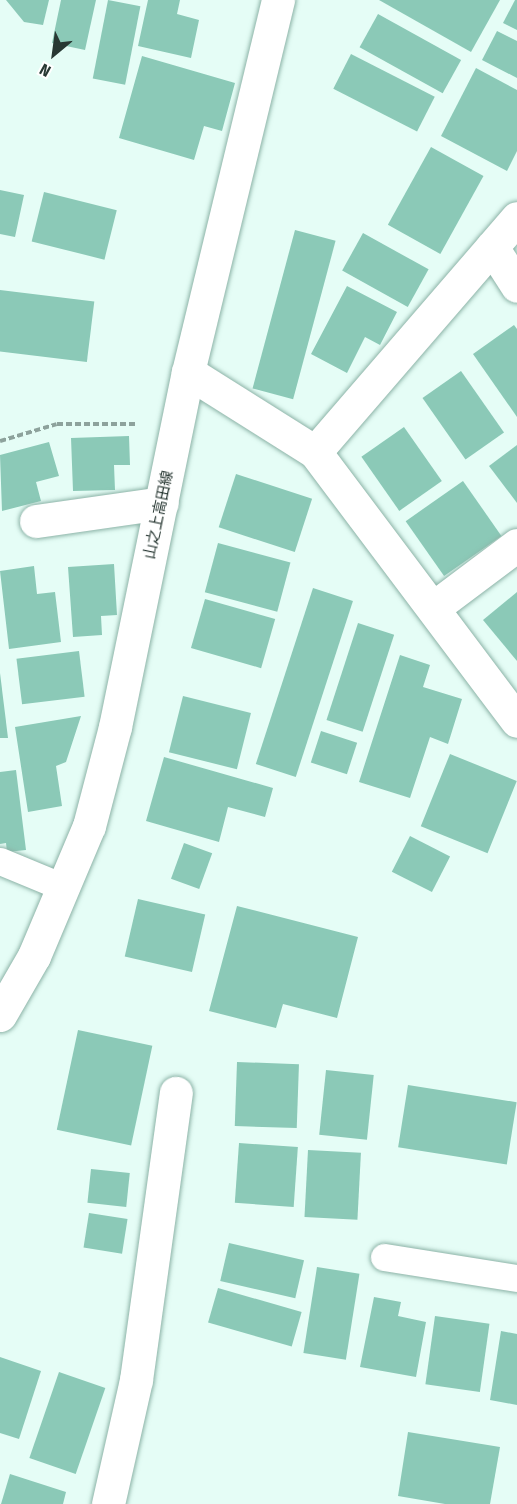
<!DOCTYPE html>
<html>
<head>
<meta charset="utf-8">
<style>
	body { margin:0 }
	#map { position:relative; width:517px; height:1504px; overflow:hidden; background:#e5fdf6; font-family:"Fira Sans Condensed","Noto Sans JP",sans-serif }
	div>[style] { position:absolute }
	.building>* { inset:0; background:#8bc9b7; transform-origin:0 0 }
	.path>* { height:4px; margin-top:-2px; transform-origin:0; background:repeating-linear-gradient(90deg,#8da29c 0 6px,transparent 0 9px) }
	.roads { filter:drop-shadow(0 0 2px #8cb3a7) drop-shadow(0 0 2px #8cb3a7) }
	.service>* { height:27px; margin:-13.5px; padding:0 13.5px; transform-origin:13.5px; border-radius:13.5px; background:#fff }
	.minor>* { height:33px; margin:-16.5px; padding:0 16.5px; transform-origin:16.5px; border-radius:16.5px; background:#fff }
	.tertiary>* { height:33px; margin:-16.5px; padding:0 16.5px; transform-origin:16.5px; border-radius:16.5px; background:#fff }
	span { translate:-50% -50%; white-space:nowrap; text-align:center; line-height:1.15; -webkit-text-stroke:4.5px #fff; paint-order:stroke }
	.street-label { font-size:15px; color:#283833 }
	.north { position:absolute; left:24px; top:24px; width:60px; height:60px; -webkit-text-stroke:4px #fff; paint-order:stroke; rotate:209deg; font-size:16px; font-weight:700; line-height:24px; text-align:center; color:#283833 }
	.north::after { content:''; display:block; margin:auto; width:21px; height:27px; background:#283833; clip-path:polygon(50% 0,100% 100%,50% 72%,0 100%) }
</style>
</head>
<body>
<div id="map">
	<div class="building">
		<i style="clip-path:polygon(6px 0,49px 0,43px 25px,24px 22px)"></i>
		<i style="clip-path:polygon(61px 0,96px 0,85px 50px,52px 43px)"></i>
		<i style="left:108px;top:0;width:33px;height:80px;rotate:11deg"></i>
		<i style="clip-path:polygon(148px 0,180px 0,177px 14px,199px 20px,191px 58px,138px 46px)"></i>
		<i style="clip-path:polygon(379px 0,500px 0,471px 52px)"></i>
		<i style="clip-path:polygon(515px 0,517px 0,517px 30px,503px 23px)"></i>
		<i style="left:378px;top:14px;width:95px;height:38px;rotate:29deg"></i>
		<i style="clip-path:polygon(497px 31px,517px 41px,517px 78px,482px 60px)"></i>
		<i style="left:351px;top:54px;width:94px;height:39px;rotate:27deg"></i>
		<i style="clip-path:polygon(142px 56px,235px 83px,222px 131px,204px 126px,194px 160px,119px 138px)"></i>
		<i style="clip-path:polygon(476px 68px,517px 90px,517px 151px,507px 171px,441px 136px)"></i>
		<i style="left:431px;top:147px;width:60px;height:89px;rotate:29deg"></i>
		<i style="clip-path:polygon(0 190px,24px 195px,15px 237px,0 234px)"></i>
		<i style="left:44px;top:192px;width:75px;height:51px;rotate:14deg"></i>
		<i style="left:295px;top:230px;width:42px;height:164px;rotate:15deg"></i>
		<i style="left:363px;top:233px;width:75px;height:43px;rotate:29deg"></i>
		<i style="clip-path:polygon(347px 286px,397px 312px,380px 345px,365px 337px,347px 373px,311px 354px)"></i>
		<i style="left:0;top:290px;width:95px;height:61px;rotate:7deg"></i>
		<i style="clip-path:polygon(514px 325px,517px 329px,517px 417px,473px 354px)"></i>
		<i style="left:461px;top:371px;width:75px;height:47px;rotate:55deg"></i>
		<i style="left:404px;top:427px;width:66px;height:52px;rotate:55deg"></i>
		<i style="clip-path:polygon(129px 436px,130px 465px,114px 465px,115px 490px,73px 491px,71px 438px)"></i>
		<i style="clip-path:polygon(49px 442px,59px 476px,36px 482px,41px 501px,2px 511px,0 455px)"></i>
		<i style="clip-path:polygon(517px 445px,517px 503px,489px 466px)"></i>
		<i style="left:236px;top:474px;width:80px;height:56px;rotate:18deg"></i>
		<i style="left:463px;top:481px;width:67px;height:70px;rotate:55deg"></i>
		<i style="left:218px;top:543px;width:75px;height:51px;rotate:15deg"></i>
		<i style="clip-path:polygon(114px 564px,117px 615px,101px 616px,102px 635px,73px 637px,68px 567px)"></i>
		<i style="clip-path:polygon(34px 566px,37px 594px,55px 592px,61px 642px,9px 649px,0 571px)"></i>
		<i style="left:313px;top:588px;width:42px;height:185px;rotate:18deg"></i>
		<i style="clip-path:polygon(517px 592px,517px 661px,483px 620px)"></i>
		<i style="left:205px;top:599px;width:73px;height:51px;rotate:16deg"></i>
		<i style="left:358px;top:623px;width:38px;height:102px;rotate:18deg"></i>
		<i style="left:79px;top:651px;width:46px;height:63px;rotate:83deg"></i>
		<i style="clip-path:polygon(400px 655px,430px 665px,423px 687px,462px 699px,448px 744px,430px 737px,410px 798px,359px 782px)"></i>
		<i style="clip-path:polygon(0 673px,8px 738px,0 738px)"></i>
		<i style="left:183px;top:696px;width:70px;height:58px;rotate:14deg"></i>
		<i style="clip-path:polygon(81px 716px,66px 762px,56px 766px,62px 806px,28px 812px,15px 727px)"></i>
		<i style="left:321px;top:731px;width:38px;height:33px;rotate:18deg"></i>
		<i style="left:450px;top:754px;width:72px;height:78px;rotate:22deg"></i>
		<i style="clip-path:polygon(164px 757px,273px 788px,265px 817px,228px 807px,219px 842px,146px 821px)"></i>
		<i style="clip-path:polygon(16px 770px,26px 850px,7px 852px,6px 843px,0 844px,0 772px)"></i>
		<i style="left:410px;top:836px;width:45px;height:40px;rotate:27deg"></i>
		<i style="left:184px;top:843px;width:30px;height:38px;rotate:20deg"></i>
		<i style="left:138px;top:899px;width:69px;height:59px;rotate:13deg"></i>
		<i style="clip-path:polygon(237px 906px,358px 937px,337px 1018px,283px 1004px,276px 1028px,209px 1011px)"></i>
		<i style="left:78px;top:1030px;width:76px;height:102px;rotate:12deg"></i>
		<i style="left:237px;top:1062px;width:62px;height:64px;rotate:2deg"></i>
		<i style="left:326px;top:1070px;width:48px;height:65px;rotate:6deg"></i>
		<i style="left:408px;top:1085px;width:110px;height:63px;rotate:9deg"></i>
		<i style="left:239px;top:1143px;width:59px;height:60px;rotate:4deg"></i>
		<i style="left:308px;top:1150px;width:53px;height:67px;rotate:3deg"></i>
		<i style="left:91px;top:1169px;width:39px;height:34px;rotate:6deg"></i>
		<i style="left:89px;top:1213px;width:39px;height:35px;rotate:9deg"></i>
		<i style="left:229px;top:1243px;width:77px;height:39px;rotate:13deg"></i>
		<i style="left:317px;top:1267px;width:43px;height:87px;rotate:9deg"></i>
		<i style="left:218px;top:1288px;width:87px;height:36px;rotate:16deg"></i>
		<i style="clip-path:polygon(374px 1297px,401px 1302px,398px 1316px,426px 1322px,416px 1377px,360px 1367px)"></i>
		<i style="left:435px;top:1316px;width:55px;height:69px;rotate:8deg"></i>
		<i style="clip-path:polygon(501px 1331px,517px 1334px,517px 1405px,490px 1400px)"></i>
		<i style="clip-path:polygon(0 1357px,41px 1371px,19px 1439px,0 1433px)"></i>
		<i style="left:59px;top:1372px;width:49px;height:91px;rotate:19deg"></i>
		<i style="clip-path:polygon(408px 1432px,500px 1447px,490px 1504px,445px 1504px,398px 1496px)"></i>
		<i style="clip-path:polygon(10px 1474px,66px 1492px,63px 1504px,1px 1504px)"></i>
	</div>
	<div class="path">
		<i style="left:0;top:441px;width:59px;rotate:-16.6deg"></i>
		<i style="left:57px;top:424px;width:78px"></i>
	</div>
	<div class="roads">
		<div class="service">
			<i style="left:0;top:861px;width:68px;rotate:22.4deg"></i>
			<i style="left:384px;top:1257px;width:135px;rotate:9deg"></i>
		</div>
		<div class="minor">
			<i style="left:492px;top:247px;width:46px;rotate:57.3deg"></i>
			<i style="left:188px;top:372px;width:150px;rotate:32.2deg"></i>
			<i style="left:315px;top:452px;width:336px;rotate:53.1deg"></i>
			<i style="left:315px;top:452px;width:309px;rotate:-49.2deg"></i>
			<i style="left:36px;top:521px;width:127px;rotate:-8.1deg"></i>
			<i style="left:433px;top:608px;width:105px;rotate:-36.9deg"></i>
			<i style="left:108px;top:1504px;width:127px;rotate:-77.3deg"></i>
			<i style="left:136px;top:1380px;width:290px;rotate:-82.1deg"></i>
		</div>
		<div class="tertiary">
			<i style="left:0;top:1015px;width:68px;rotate:-60deg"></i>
			<i style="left:34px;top:956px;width:141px;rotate:-67.1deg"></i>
			<i style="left:89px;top:826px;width:102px;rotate:-75.3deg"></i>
			<i style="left:115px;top:727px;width:362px;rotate:-78.4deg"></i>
			<i style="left:188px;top:372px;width:383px;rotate:-76.4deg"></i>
		</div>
	</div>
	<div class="street-label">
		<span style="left:159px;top:515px;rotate:-78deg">山之上高田線</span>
	</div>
	<div class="north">N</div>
</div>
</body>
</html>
